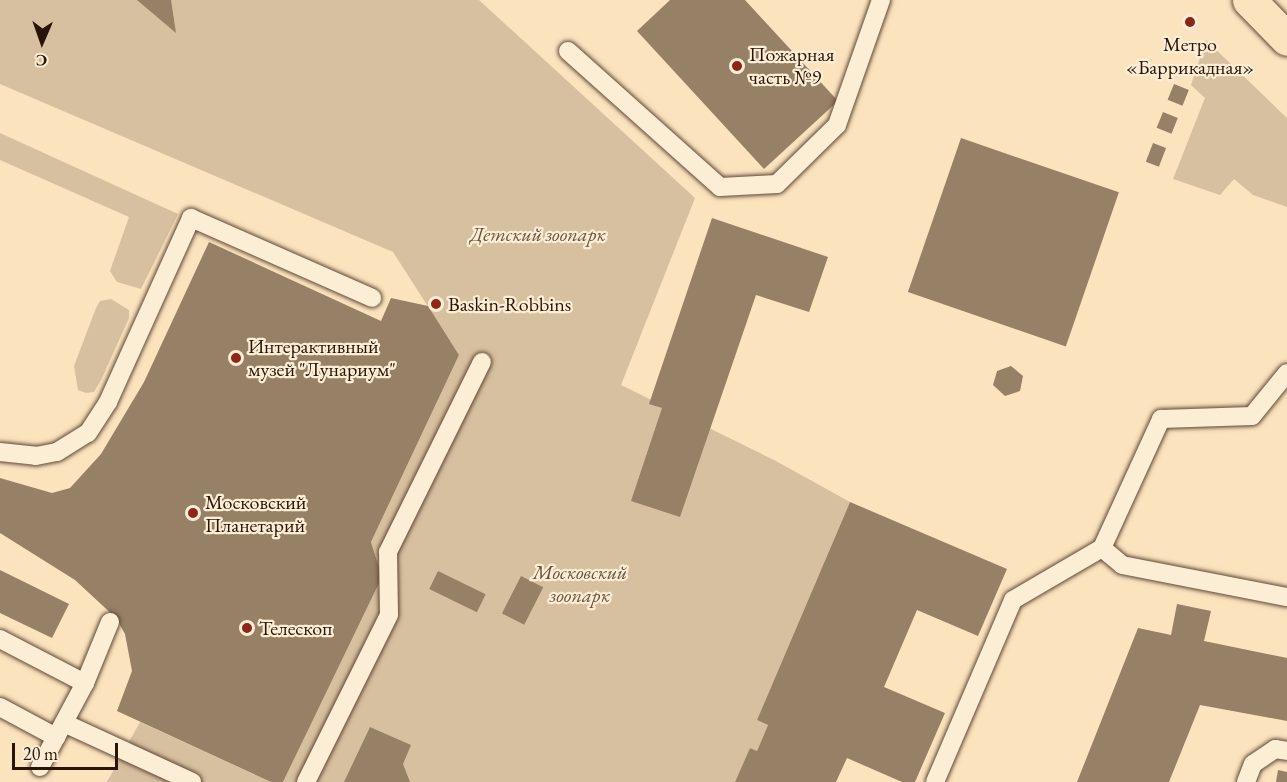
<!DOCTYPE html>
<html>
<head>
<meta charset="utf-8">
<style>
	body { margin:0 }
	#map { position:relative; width:1287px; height:782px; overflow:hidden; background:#fbe3be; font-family:"EB Garamond",serif }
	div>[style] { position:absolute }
	.green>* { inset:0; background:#d7c09f }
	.building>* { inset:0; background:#968066; transform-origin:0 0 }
	.roads { filter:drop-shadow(0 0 2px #5e4835) drop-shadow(0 0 2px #5e4835) }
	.lane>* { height:18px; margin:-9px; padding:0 9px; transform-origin:9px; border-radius:9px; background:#fcedd5 }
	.primary>* { height:33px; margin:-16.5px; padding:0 16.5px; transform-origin:16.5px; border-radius:16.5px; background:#fbe3be }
	.dots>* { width:16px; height:16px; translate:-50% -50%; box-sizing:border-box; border:3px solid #fcedd5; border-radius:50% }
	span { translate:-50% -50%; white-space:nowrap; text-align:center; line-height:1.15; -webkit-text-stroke:4.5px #fcedd5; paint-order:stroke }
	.poi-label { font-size:20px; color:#291407 }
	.left { translate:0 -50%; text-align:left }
	.park-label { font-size:20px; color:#66503c; font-style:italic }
	.north { position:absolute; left:12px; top:12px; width:60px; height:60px; -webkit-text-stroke:4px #fcedd5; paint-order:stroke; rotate:182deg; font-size:16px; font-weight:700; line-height:24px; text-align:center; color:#291407 }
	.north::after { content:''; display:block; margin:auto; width:21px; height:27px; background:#291407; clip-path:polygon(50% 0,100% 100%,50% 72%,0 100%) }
	.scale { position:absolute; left:12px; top:743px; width:106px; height:27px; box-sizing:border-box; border:3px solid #291407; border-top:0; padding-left:8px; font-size:18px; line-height:21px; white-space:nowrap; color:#291407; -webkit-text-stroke:4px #fcedd5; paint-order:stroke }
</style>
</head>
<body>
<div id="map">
	<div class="green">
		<i style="clip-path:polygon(0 0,479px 0,695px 198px,621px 385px,776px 461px,850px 502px,757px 720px,768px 725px,757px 751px,750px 748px,735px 782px,283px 782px,382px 577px,371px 542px,459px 355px,393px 252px,0 84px)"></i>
		<i style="clip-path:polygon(1206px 40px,1287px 118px,1287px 207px,1253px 195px,1234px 179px,1220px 195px,1173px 179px,1205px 98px,1191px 85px)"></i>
		<i style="clip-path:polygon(0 133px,178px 214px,141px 289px,117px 282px,110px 271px,129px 217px,0 160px)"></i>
		<i style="clip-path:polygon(111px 299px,129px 310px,129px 318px,101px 380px,94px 392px,86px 393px,78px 390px,74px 366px,96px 308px,100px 301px)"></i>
		<i style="clip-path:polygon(140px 722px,271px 782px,107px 782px)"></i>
	</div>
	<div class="building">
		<i style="clip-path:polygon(137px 0,171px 0,176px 33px)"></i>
		<i style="clip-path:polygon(670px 0,745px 0,838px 101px,764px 169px,637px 31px)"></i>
		<i style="left:1174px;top:84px;width:16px;height:17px;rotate:22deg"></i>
		<i style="left:1163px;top:112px;width:16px;height:17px;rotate:22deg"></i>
		<i style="left:961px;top:138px;width:167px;height:163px;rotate:19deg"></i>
		<i style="left:1153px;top:143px;width:14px;height:20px;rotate:21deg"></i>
		<i style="clip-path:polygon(712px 218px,828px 257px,809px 312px,756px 295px,680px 517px,631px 501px,662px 408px,649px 404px)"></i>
		<i style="clip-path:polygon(209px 242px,381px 321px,391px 298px,428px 306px,459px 355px,371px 542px,382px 577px,283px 782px,271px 782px,117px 711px,132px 671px,125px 634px,116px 618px,75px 580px,0 533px,0 478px,52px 493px,70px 488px,101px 454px,144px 382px)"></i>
		<i style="clip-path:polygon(1011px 366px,1023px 376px,1020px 391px,1005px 396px,993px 385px,997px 371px)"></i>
		<i style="clip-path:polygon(850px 502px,1007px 569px,978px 636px,917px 610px,884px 687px,945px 713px,915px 782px,902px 782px,847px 758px,836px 782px,735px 782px,750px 748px,757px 751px,768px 725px,757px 720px)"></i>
		<i style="clip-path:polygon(0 570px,69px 604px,52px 638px,0 613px)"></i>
		<i style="left:438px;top:571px;width:53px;height:20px;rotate:26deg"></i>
		<i style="left:521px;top:576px;width:25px;height:42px;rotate:27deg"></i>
		<i style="clip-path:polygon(1177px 604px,1211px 611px,1204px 641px,1287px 658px,1287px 721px,1200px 705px,1169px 782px,1077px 782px,1138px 628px,1171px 635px)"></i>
		<i style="clip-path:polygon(370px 727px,411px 745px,403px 764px,410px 782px,344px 782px)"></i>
		<i style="clip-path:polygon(1278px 770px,1287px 772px,1287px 782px,1276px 782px)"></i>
	</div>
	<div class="roads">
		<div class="lane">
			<i style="left:568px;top:51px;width:204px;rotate:41.8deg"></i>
			<i style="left:720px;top:187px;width:57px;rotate:-3deg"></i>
			<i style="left:777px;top:184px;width:84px;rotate:-44.5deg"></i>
			<i style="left:837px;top:125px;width:133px;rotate:-70.6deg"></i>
			<i style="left:0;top:452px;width:36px;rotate:6deg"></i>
			<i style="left:36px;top:456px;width:21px;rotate:-11deg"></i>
			<i style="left:57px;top:452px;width:36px;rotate:-32deg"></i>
			<i style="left:88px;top:433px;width:37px;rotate:-57deg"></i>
			<i style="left:108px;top:402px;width:202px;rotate:-65.7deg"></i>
			<i style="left:191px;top:218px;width:198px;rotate:23.8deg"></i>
			<i style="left:1102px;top:548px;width:26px;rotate:40deg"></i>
			<i style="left:1122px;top:565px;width:168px;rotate:11deg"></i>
			<i style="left:0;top:639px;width:96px;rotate:27.4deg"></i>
			<i style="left:0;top:707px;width:64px;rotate:28.2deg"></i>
			<i style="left:64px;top:723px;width:141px;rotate:24.7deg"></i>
			<i style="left:40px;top:767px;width:95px;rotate:-61.8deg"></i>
			<i style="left:85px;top:683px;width:66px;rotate:-67.7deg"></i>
			<i style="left:306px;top:782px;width:186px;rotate:-63.6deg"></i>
			<i style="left:389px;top:615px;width:63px;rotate:-90.9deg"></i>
			<i style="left:388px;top:552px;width:212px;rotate:-63.7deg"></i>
			<i style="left:935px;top:782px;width:198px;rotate:-66.8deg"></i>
			<i style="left:1013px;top:600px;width:103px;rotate:-30.3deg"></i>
			<i style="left:1102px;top:548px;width:142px;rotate:-65.4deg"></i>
			<i style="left:1161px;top:419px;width:91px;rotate:-1.9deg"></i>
			<i style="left:1252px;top:416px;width:55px;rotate:-50.9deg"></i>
			<i style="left:1246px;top:782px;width:19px;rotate:-69deg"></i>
			<i style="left:1253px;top:764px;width:27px;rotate:-34deg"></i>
			<i style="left:1275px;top:749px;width:12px;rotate:9deg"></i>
		</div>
		<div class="primary">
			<i style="left:1249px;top:0;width:54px;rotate:45.7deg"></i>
		</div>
	</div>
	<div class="dots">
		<i style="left:1190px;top:22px;background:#8f2418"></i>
		<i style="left:737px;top:66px;background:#8f2418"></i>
		<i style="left:436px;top:304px;background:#8f2418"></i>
		<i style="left:236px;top:358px;background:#8f2418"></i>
		<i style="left:193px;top:513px;background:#8f2418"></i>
		<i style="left:247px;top:628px;background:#8f2418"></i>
	</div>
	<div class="poi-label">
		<span style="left:1190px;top:56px">Метро<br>«Баррикадная»</span>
		<span class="left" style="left:749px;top:66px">Пожарная<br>часть №9</span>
		<span class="left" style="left:448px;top:304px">Baskin-Robbins</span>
		<span class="left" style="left:248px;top:358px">Интерактивный<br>музей "Лунариум"</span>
		<span class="left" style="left:205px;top:514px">Московский<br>Планетарий</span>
		<span class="left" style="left:259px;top:628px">Телескоп</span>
	</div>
	<div class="park-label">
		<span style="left:538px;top:234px">Детский зоопарк</span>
		<span style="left:580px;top:584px">Московский<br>зоопарк</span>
	</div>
	<div class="north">С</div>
	<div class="scale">20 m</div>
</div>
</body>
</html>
